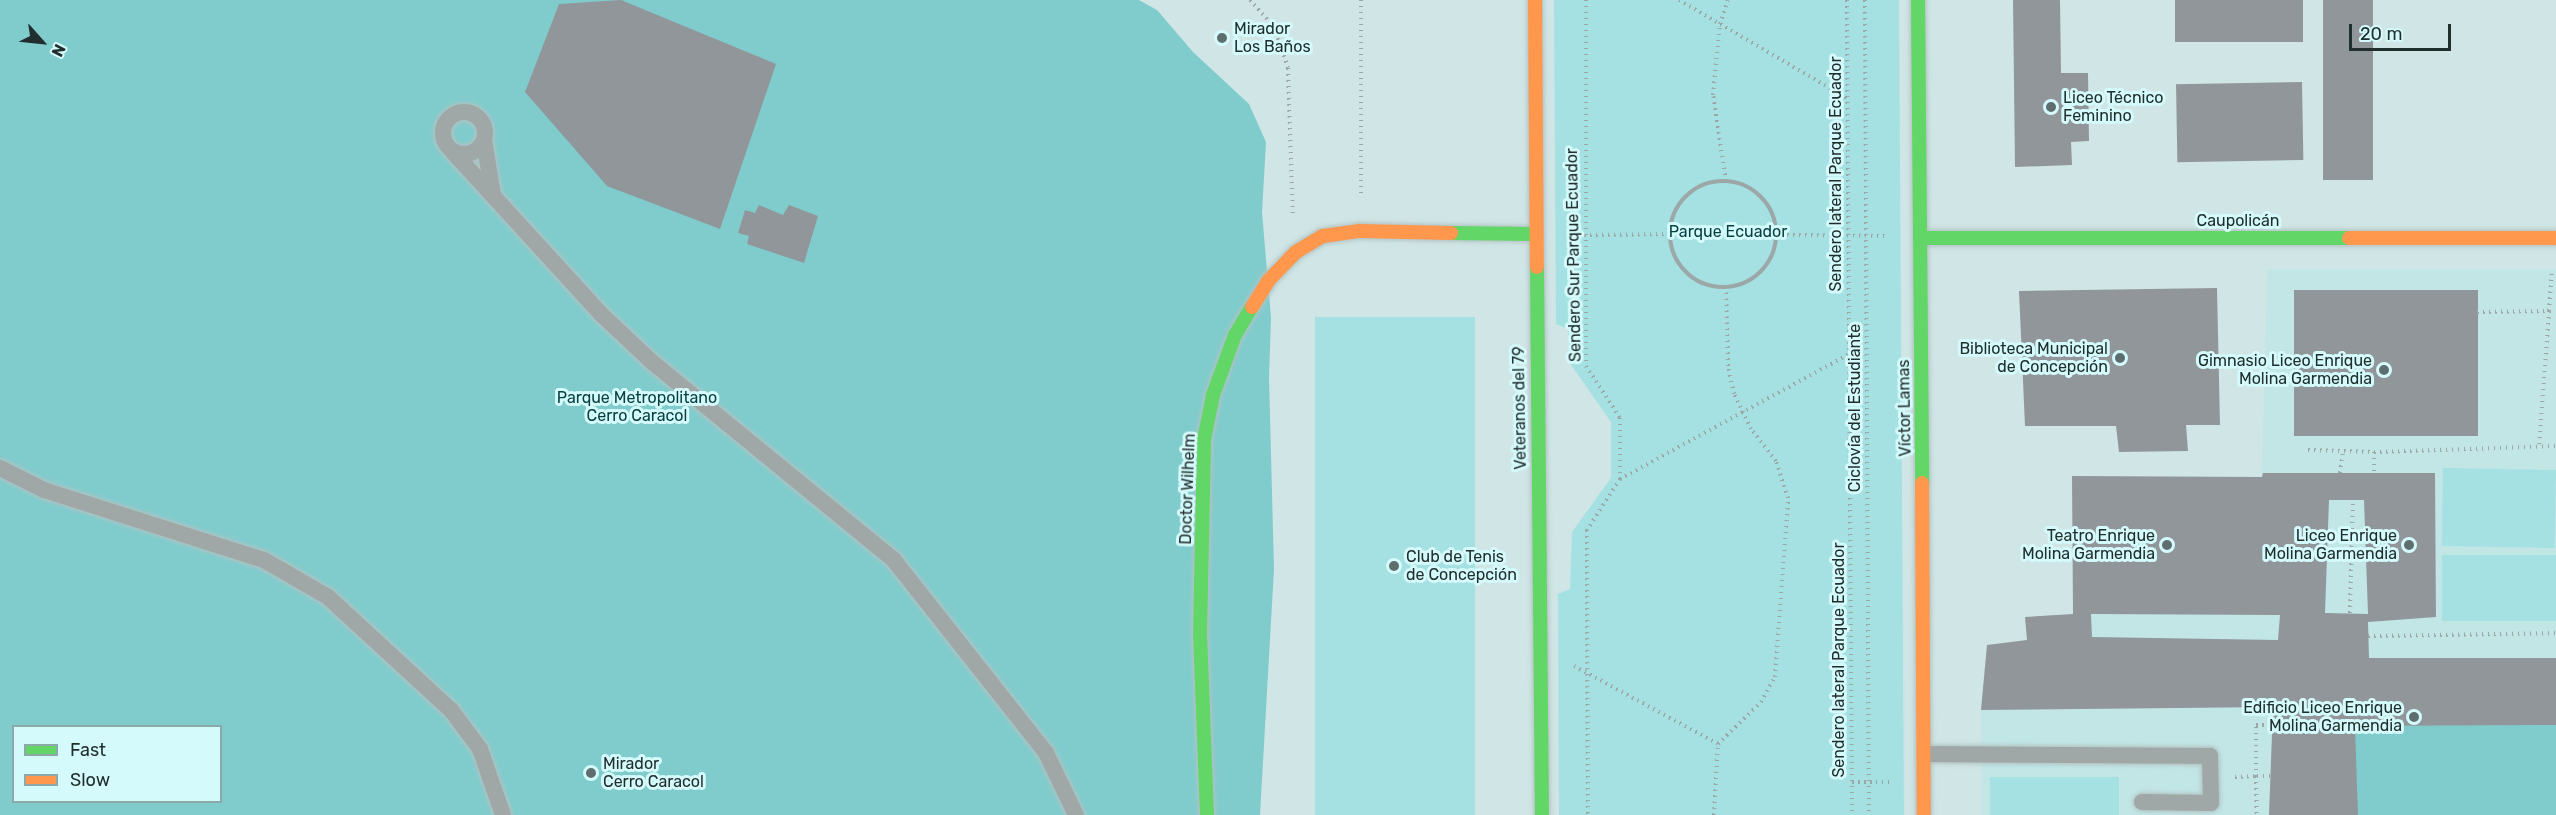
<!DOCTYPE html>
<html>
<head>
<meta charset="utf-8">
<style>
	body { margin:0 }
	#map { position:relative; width:2556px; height:815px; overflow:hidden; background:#d0e5e5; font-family:Rubik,sans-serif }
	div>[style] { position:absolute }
	.built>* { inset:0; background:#c2e6e6 }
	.green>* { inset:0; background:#a5e1e2; transform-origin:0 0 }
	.forest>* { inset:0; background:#80cccd; transform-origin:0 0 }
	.building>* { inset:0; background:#91969a; transform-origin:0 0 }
	.path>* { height:4px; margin-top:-2px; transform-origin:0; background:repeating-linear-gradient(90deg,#9ca7a7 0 1.5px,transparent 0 6px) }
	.path>.ring { margin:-2px; padding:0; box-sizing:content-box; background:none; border:4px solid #9ca7a7; border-radius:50% }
	.roads { filter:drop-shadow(0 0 2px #b2c2c2) drop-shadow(0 0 2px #b2c2c2) }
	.lane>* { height:16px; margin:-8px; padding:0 8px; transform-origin:8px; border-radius:8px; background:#9fa7a7 }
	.lane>.ring { margin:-8px; padding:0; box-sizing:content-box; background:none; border:16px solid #9fa7a7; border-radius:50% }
	.fast>* { height:14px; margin:-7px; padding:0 7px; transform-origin:7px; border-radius:7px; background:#63d668 }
	.slow>* { height:14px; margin:-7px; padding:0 7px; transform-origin:7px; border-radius:7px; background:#ff974d }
	.dots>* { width:16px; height:16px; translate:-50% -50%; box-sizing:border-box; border:3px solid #d5fafb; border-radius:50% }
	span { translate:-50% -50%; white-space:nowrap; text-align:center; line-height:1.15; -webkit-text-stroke:6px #d5fafb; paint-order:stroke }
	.poi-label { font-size:16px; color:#202e2e }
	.left { translate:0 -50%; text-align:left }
	.right { translate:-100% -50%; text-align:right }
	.street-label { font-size:16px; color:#202e2e }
	.park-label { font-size:16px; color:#084041 }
	.legend { position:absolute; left:12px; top:725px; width:210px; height:78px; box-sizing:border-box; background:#d5fafb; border:2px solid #8da8a9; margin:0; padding:8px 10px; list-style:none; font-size:18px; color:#202e2e }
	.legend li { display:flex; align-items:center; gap:12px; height:30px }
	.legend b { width:30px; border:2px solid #8da8a9 }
	.north { position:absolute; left:12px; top:12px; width:60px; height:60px; -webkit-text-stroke:4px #d5fafb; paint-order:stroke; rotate:117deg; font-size:16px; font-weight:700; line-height:24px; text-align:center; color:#202e2e }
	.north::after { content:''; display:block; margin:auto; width:21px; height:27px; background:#202e2e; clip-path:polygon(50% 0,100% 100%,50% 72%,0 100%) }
	.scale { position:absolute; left:2349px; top:24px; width:102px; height:27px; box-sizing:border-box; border:3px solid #202e2e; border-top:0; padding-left:8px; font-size:18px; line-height:21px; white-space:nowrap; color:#202e2e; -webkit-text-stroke:4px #d5fafb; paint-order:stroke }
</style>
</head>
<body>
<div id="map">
	<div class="built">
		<i style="clip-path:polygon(2267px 269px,2556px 269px,2556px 815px,1982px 815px,1981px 710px,1987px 645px,2027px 640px,2025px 617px,2073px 614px,2262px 477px)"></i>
	</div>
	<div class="green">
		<i style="clip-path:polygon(1554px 0,1899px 0,1904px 815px,1559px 815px,1558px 594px,1570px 589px,1572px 532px,1611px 478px,1611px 422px,1569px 362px,1568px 329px,1556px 324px)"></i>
		<i style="left:1315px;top:317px;width:160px;height:498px"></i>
		<i style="left:2443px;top:468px;width:113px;height:78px;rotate:1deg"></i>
		<i style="left:2556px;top:555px;width:66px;height:114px;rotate:90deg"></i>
		<i style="left:2119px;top:777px;width:38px;height:129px;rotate:90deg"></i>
	</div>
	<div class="forest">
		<i style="clip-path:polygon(evenodd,0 0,1139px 0,1157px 10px,1193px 52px,1249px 104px,1266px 142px,1262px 212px,1271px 318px,1269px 378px,1274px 569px,1260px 815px,0 815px,0 0,14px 726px,220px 726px,220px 802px,14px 802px,14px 726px)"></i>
		<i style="left:2556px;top:725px;width:90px;height:201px;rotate:90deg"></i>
	</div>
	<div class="building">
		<i style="clip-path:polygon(621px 0,776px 64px,720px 229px,607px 186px,525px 92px,559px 4px)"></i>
		<i style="clip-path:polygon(2013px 0,2060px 0,2061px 73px,2088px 73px,2089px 141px,2071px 142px,2072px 165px,2015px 167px)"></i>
		<i style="left:2175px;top:0;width:128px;height:42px"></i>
		<i style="left:2323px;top:0;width:50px;height:180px"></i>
		<i style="left:2302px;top:82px;width:78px;height:126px;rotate:89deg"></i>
		<i style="clip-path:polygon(759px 205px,783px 215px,789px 205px,818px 216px,804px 263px,747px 244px,749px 236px,738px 233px,745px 210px,755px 213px)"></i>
		<i style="clip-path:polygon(2217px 288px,2220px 425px,2186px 425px,2188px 451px,2119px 452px,2116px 426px,2025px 426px,2019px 291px)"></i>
		<i style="left:2294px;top:290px;width:184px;height:146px"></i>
		<i style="clip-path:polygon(evenodd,2263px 473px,2435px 473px,2436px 617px,2368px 622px,2369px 658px,2556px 658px,2556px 725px,2355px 726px,2358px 815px,2269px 815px,2273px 707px,1981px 710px,1987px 645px,2027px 640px,2025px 617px,2073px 614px,2072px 476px,2262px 477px,2263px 473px,2329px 500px,2364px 500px,2368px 614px,2325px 613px,2329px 500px,2263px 473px,2091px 614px,2280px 615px,2278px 640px,2092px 637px,2091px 614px)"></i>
	</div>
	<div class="path">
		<i style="left:1250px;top:0;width:36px;rotate:48deg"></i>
		<i style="left:1274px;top:27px;width:43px;rotate:71.1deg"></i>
		<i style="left:1288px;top:68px;width:148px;rotate:88.1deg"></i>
		<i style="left:1361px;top:0;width:197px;rotate:90deg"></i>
		<i style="left:1586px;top:0;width:366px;rotate:90deg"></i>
		<i style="left:1586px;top:366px;width:62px;rotate:56.8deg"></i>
		<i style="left:1620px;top:418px;width:61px;rotate:90deg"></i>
		<i style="left:1620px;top:479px;width:61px;rotate:122.9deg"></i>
		<i style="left:1587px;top:530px;width:285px;rotate:89.8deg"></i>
		<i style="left:1679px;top:0;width:194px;rotate:30.3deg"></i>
		<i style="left:1847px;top:0;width:815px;rotate:89.65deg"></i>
		<i style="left:1865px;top:0;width:815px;rotate:89.72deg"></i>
		<i style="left:1726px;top:181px;width:87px;rotate:-98.6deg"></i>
		<i style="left:1713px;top:95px;width:71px;rotate:-84.4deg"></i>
		<i style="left:1720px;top:24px;width:25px;rotate:-72deg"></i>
		<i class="ring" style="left:1670px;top:181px;width:102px;height:102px"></i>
		<i style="left:1584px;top:235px;width:85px;rotate:-0.7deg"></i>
		<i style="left:1775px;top:235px;width:111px;rotate:0.5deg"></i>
		<i style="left:2549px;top:311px;width:40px;rotate:-85.7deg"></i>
		<i style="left:2477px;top:312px;width:72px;rotate:-0.8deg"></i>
		<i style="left:2549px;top:311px;width:136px;rotate:94.2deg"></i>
		<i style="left:2308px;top:450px;width:66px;rotate:1.7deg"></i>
		<i style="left:2374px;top:452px;width:182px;rotate:-1.9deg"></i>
		<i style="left:2374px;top:452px;width:21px;rotate:90deg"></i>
		<i style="left:2340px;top:473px;width:21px;rotate:-82deg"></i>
		<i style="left:1620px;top:479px;width:261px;rotate:-28.6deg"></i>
		<i style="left:2350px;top:613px;width:113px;rotate:-88.5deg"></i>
		<i style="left:2368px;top:636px;width:188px;rotate:-0.9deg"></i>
		<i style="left:1574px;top:666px;width:164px;rotate:28.4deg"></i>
		<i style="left:2270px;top:776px;width:14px;rotate:180deg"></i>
		<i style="left:2256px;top:776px;width:51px;rotate:-90deg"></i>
		<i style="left:2256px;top:725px;width:16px"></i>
		<i style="left:2235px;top:777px;width:21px;rotate:-3deg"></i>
		<i style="left:2256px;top:776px;width:39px;rotate:89deg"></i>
		<i style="left:1852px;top:782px;width:38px"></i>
		<i style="left:1714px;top:815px;width:71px;rotate:-86.8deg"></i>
		<i style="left:1718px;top:744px;width:60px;rotate:-44.3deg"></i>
		<i style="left:1761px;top:702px;width:29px;rotate:-61deg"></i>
		<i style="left:1775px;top:677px;width:179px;rotate:-85.8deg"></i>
		<i style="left:1788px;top:498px;width:39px;rotate:-108deg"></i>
		<i style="left:1776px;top:461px;width:41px;rotate:-128deg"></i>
		<i style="left:1751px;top:429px;width:39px;rotate:-116deg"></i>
		<i style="left:1734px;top:394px;width:29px;rotate:-102deg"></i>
		<i style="left:1728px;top:366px;width:79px;rotate:-91.5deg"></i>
	</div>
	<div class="roads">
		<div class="lane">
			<i class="ring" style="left:443px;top:112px;width:26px;height:26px"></i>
			<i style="left:484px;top:140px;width:56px;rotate:80.7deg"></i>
			<i style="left:453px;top:152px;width:221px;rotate:47.6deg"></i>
			<i style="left:602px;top:315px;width:69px;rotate:43.2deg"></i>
			<i style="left:652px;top:362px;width:311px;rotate:39.3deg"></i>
			<i style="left:893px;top:559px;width:247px;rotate:51.7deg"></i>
			<i style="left:1046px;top:753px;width:69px;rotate:64.2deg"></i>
			<i style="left:0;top:468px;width:49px;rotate:26.6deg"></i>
			<i style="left:44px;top:490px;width:231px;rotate:17.7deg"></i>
			<i style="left:264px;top:560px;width:74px;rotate:30deg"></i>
			<i style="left:328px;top:597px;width:167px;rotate:42.6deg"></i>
			<i style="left:451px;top:710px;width:49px;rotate:53.4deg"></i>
			<i style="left:480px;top:749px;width:70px;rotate:70.8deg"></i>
			<i style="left:1925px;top:754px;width:285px;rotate:0.4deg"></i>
			<i style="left:2210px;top:756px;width:47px;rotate:88.8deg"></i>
			<i style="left:2211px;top:803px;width:69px;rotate:-179.2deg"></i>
		</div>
		<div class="fast">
			<i style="left:1918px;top:0;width:483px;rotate:89.5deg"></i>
			<i style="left:1451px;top:233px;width:83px;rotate:0.7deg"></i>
			<i style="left:1920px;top:238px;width:429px"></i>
			<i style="left:1537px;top:267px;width:548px;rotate:89.48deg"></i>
			<i style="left:1207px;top:815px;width:180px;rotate:-92.2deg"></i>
			<i style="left:1200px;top:635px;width:195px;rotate:-88.8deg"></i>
			<i style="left:1204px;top:440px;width:46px;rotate:-78.7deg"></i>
			<i style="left:1213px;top:395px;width:64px;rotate:-69.9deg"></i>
			<i style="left:1235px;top:335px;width:33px;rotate:-59deg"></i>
		</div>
		<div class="slow">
			<i style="left:1535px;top:0;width:267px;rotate:89.6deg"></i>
			<i style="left:2349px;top:238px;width:207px"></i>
			<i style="left:1252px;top:307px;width:31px;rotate:-58deg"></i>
			<i style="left:1268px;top:281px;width:40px;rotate:-46deg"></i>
			<i style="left:1296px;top:252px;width:31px;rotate:-31deg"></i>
			<i style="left:1323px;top:236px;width:37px;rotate:-8deg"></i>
			<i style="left:1360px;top:231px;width:91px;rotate:1.3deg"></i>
			<i style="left:1922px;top:483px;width:332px;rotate:89.7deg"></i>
		</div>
	</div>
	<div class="dots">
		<i style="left:1222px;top:38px;background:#5e6e6e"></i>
		<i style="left:2051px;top:107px;background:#5e6e6e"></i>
		<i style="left:2120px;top:358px;background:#5e6e6e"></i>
		<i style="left:2384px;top:370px;background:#5e6e6e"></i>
		<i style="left:2167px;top:545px;background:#5e6e6e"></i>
		<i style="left:2409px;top:545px;background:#5e6e6e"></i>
		<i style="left:1394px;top:566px;background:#5e6e6e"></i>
		<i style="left:2414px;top:717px;background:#5e6e6e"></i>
		<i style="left:591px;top:773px;background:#5e6e6e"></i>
	</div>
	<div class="poi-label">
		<span class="left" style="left:1234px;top:38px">Mirador<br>Los Baños</span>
		<span class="left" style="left:2063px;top:107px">Liceo Técnico<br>Feminino</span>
		<span class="right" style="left:2108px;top:358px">Biblioteca Municipal<br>de Concepción</span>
		<span class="right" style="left:2372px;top:370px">Gimnasio Liceo Enrique<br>Molina Garmendia</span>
		<span class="right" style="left:2155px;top:545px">Teatro Enrique<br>Molina Garmendia</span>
		<span class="right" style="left:2397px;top:545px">Liceo Enrique<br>Molina Garmendia</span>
		<span class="left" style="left:1406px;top:566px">Club de Tenis<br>de Concepción</span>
		<span class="right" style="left:2402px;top:717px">Edificio Liceo Enrique<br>Molina Garmendia</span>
		<span class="left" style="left:603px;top:773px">Mirador<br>Cerro Caracol</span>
	</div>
	<div class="street-label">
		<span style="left:1836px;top:174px;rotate:-90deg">Sendero lateral Parque Ecuador</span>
		<span style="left:2238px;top:221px">Caupolicán</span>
		<span style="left:1574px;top:255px;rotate:-91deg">Sendero Sur Parque Ecuador</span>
		<span style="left:1520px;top:408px;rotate:-91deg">Veteranos del 79</span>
		<span style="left:1855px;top:408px;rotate:-90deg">Ciclovía del Estudiante</span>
		<span style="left:1905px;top:408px;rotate:-91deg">Víctor Lamas</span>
		<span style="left:1188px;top:489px;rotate:-88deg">Doctor Wilhelm</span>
		<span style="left:1839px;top:660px;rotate:-90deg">Sendero lateral Parque Ecuador</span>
	</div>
	<div class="park-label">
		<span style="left:1728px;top:232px">Parque Ecuador</span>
		<span style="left:637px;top:407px">Parque Metropolitano<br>Cerro Caracol</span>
	</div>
	<ul class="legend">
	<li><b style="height:8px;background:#63d668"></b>Fast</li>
	<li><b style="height:8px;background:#ff974d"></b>Slow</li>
	</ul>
	<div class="north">N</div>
	<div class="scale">20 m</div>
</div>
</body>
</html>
